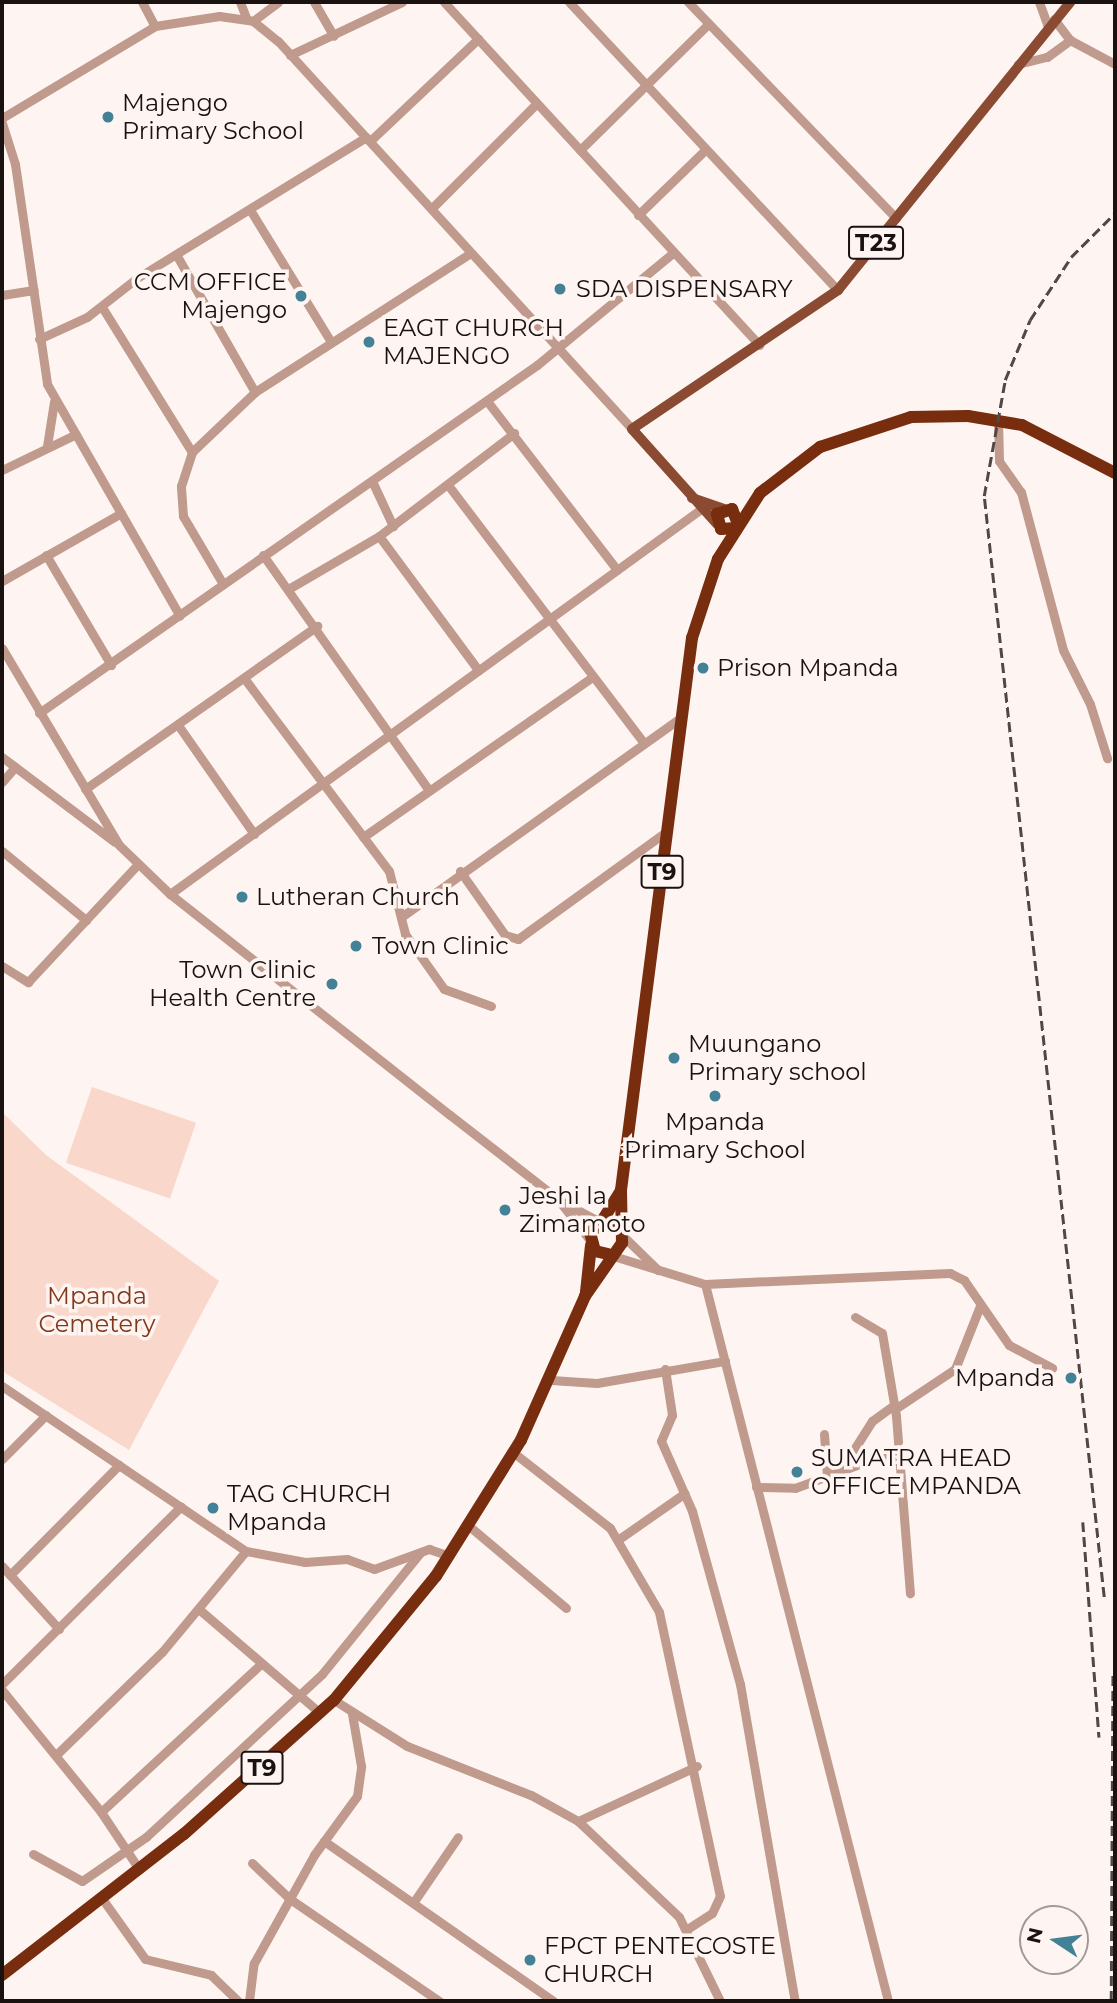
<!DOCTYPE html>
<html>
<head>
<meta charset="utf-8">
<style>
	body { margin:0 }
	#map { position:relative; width:1117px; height:2003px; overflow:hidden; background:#fef5f2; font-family:Montserrat,sans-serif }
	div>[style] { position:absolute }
	.green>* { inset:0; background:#f9d7ca; transform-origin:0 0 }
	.minor>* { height:9px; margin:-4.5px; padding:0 4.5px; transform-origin:4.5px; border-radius:4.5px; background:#c09a8c }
	.major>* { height:10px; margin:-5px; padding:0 5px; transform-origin:5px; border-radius:5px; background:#8b4b33 }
	.highway>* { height:12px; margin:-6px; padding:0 6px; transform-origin:6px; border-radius:6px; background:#772d0e }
	.rail>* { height:2.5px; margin-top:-1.25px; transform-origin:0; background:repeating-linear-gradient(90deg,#4f4846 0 10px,transparent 0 15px) }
	.dots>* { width:19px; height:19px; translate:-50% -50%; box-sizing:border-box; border:4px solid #fef5f2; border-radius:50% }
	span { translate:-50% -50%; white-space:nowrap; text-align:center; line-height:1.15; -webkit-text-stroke:7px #fef5f2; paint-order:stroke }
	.shield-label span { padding:2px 5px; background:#fef5f2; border:2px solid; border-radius:5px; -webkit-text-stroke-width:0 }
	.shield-label { font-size:23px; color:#191210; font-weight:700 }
	.poi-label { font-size:24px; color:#191210 }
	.left { translate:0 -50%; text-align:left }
	.right { translate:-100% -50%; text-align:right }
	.park-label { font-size:24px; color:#823718 }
	.frame { position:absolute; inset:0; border:4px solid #191210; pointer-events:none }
	.north { position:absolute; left:1019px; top:1905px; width:70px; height:70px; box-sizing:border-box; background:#fef5f2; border:2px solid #a29a98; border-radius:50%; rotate:283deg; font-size:19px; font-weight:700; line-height:28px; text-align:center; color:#191210 }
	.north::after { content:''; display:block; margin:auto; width:24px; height:32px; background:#438296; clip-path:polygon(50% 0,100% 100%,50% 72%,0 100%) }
</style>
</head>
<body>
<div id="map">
	<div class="green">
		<i style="left:92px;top:1087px;width:110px;height:80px;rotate:19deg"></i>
		<i style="clip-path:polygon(2px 1112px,46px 1155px,219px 1281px,129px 1450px,2px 1371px)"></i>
	</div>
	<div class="minor">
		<i style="left:142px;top:2px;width:27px;rotate:62deg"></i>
		<i style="left:240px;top:2px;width:17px;rotate:69deg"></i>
		<i style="left:314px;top:2px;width:39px;rotate:60deg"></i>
		<i style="left:444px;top:2px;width:466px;rotate:47.4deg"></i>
		<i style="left:569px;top:2px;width:394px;rotate:47deg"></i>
		<i style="left:688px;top:2px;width:300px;rotate:46.1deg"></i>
		<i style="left:1039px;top:2px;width:27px;rotate:70deg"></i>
		<i style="left:1054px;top:19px;width:26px;rotate:53deg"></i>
		<i style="left:253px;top:21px;width:31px;rotate:-37deg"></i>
		<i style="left:290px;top:55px;width:124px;rotate:-25.3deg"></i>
		<i style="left:1018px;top:64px;width:30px;rotate:-14deg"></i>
		<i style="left:1047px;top:57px;width:29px;rotate:-36deg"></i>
		<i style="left:1070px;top:40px;width:51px;rotate:28.1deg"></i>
		<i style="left:2px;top:118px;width:179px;rotate:-31deg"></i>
		<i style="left:155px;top:26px;width:65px;rotate:-8.9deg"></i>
		<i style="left:219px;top:16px;width:34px;rotate:8deg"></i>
		<i style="left:253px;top:21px;width:32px;rotate:39deg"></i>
		<i style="left:278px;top:41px;width:525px;rotate:47.62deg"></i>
		<i style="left:2px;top:123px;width:43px;rotate:72.4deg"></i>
		<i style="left:15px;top:164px;width:222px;rotate:81.7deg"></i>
		<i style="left:47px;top:384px;width:267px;rotate:60.2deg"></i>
		<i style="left:370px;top:141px;width:149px;rotate:-43.4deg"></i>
		<i style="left:580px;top:150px;width:180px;rotate:-44.5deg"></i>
		<i style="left:432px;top:208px;width:146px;rotate:-45deg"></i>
		<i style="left:252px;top:213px;width:151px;rotate:58.5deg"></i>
		<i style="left:638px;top:215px;width:93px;rotate:-44.1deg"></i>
		<i style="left:177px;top:256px;width:157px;rotate:60.2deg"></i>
		<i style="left:2px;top:295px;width:32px;rotate:-9deg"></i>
		<i style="left:102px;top:307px;width:171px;rotate:58.2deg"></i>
		<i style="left:39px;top:339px;width:53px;rotate:-24.6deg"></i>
		<i style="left:87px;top:317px;width:63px;rotate:-38deg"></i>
		<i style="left:137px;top:278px;width:269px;rotate:-31.6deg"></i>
		<i style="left:487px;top:401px;width:213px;rotate:52.4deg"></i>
		<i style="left:998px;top:419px;width:42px;rotate:88.6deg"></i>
		<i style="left:999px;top:461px;width:38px;rotate:55deg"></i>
		<i style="left:1021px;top:492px;width:163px;rotate:75.1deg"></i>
		<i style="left:1063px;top:650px;width:60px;rotate:63.4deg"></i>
		<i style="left:1090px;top:704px;width:57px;rotate:72.5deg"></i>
		<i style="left:47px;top:446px;width:45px;rotate:-81deg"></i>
		<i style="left:2px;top:470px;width:82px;rotate:-25.9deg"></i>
		<i style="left:372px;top:481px;width:50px;rotate:65deg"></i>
		<i style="left:448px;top:485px;width:324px;rotate:52.8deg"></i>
		<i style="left:379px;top:536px;width:167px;rotate:53.5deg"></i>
		<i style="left:46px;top:555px;width:128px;rotate:59.4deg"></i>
		<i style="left:263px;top:555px;width:288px;rotate:54.8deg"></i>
		<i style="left:2px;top:581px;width:137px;rotate:-29.7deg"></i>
		<i style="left:223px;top:584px;width:79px;rotate:-120.5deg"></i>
		<i style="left:183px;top:516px;width:30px;rotate:-94deg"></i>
		<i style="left:181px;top:486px;width:36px;rotate:-72deg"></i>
		<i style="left:192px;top:452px;width:87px;rotate:-43.6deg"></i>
		<i style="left:255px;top:392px;width:257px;rotate:-32.8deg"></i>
		<i style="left:290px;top:588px;width:103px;rotate:-30.3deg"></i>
		<i style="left:379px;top:536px;width:170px;rotate:-37.3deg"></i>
		<i style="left:2px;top:648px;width:229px;rotate:59.3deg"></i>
		<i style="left:119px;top:845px;width:71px;rotate:43.9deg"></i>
		<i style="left:170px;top:894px;width:357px;rotate:38.3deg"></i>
		<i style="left:450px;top:1115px;width:138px;rotate:37.9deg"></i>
		<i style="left:559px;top:1200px;width:47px;rotate:28.2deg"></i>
		<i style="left:244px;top:678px;width:241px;rotate:53.1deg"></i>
		<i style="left:389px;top:871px;width:65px;rotate:75.7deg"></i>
		<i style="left:405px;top:934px;width:67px;rotate:54.7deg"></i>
		<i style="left:444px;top:989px;width:50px;rotate:19.9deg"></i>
		<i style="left:39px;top:713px;width:608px;rotate:-34.95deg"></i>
		<i style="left:537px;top:365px;width:176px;rotate:-39.5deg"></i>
		<i style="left:178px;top:725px;width:133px;rotate:55.1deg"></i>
		<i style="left:2px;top:757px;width:141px;rotate:37deg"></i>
		<i style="left:2px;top:782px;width:20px;rotate:-49deg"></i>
		<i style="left:85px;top:789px;width:284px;rotate:-35.1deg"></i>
		<i style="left:363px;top:837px;width:279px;rotate:-34.9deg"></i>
		<i style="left:2px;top:851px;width:109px;rotate:39.4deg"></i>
		<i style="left:460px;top:871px;width:78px;rotate:54.9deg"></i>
		<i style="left:505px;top:935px;width:14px;rotate:17deg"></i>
		<i style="left:518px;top:939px;width:183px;rotate:-35.9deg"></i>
		<i style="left:170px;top:894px;width:656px;rotate:-35.94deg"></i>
		<i style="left:404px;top:915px;width:338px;rotate:-35.5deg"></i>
		<i style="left:2px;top:966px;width:31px;rotate:32deg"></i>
		<i style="left:28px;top:982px;width:161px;rotate:-47deg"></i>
		<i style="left:560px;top:1202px;width:47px;rotate:51.9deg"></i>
		<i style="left:623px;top:1236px;width:49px;rotate:44.2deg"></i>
		<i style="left:610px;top:1255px;width:99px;rotate:17deg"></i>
		<i style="left:705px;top:1284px;width:245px;rotate:-2.6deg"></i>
		<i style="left:950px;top:1273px;width:16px;rotate:27deg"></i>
		<i style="left:964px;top:1280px;width:79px;rotate:55.3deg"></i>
		<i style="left:1009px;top:1345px;width:49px;rotate:28.1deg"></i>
		<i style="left:705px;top:1284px;width:740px;rotate:75.68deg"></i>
		<i style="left:855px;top:1317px;width:31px;rotate:31deg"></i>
		<i style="left:882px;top:1333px;width:84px;rotate:80.4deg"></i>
		<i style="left:896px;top:1416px;width:178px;rotate:85.5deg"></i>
		<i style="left:665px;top:1369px;width:47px;rotate:81.3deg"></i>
		<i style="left:672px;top:1415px;width:28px;rotate:113deg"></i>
		<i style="left:661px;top:1441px;width:77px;rotate:66.1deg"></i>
		<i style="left:692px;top:1511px;width:180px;rotate:74.5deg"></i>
		<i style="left:740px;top:1684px;width:322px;rotate:80.2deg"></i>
		<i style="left:551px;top:1380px;width:46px;rotate:3.7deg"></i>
		<i style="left:597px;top:1383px;width:130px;rotate:-9.8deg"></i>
		<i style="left:2px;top:1386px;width:295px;rotate:34.1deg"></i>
		<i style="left:246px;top:1551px;width:60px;rotate:10.6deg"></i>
		<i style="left:305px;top:1562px;width:42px;rotate:-4.1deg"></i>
		<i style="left:347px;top:1559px;width:29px;rotate:20deg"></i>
		<i style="left:374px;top:1569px;width:59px;rotate:-20deg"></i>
		<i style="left:429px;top:1549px;width:21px;rotate:19deg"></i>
		<i style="left:895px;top:1409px;width:72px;rotate:-33.7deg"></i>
		<i style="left:955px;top:1369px;width:68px;rotate:-68.4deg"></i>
		<i style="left:824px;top:1434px;width:42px;rotate:85.9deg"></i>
		<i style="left:514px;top:1453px;width:122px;rotate:38deg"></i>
		<i style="left:610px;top:1528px;width:97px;rotate:59.7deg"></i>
		<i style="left:659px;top:1612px;width:290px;rotate:77.9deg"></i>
		<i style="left:720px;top:1896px;width:19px;rotate:115deg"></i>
		<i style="left:712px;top:1913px;width:30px;rotate:147deg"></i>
		<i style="left:2px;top:1459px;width:62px;rotate:-45deg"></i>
		<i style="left:841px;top:1470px;width:58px;rotate:-57.7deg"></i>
		<i style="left:872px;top:1421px;width:27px;rotate:-36deg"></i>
		<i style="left:756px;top:1487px;width:39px;rotate:1deg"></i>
		<i style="left:795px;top:1488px;width:109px;rotate:-20.4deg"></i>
		<i style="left:469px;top:1526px;width:127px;rotate:40.2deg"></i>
		<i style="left:619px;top:1539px;width:80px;rotate:-34.9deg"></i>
		<i style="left:2px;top:1566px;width:85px;rotate:47.9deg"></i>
		<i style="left:10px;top:1575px;width:155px;rotate:-45.3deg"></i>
		<i style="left:201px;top:1611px;width:157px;rotate:40.6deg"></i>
		<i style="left:2px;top:1684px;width:252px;rotate:-44.8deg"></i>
		<i style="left:2px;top:1690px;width:157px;rotate:50.9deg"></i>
		<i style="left:101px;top:1812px;width:69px;rotate:56.3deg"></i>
		<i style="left:334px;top:1700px;width:86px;rotate:32.2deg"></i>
		<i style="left:407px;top:1746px;width:133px;rotate:21.6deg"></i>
		<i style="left:531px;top:1795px;width:54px;rotate:29deg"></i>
		<i style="left:578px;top:1821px;width:139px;rotate:43.5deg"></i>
		<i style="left:679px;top:1917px;width:93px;rotate:64deg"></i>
		<i style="left:56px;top:1755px;width:148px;rotate:-44.2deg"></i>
		<i style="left:162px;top:1652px;width:131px;rotate:-50.3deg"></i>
		<i style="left:101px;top:1812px;width:217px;rotate:-42.8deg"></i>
		<i style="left:578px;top:1821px;width:131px;rotate:-24.8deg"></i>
		<i style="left:324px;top:1841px;width:279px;rotate:34.9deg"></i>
		<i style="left:33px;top:1854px;width:56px;rotate:28.9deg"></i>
		<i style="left:82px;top:1881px;width:78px;rotate:-34.5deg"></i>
		<i style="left:146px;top:1837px;width:240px;rotate:-42.8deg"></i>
		<i style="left:322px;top:1674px;width:156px;rotate:-51deg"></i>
		<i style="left:252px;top:1863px;width:52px;rotate:43.5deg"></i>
		<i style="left:290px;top:1899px;width:181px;rotate:34.4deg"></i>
		<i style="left:101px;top:1897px;width:76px;rotate:54.6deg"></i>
		<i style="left:145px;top:1959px;width:68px;rotate:13.6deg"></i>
		<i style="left:211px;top:1975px;width:37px;rotate:44deg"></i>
		<i style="left:415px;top:1900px;width:76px;rotate:-55.7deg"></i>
		<i style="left:249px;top:2001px;width:38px;rotate:-83deg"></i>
		<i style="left:254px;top:1963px;width:124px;rotate:-60.9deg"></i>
		<i style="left:314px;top:1855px;width:73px;rotate:-53.9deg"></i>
		<i style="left:357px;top:1796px;width:30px;rotate:-82deg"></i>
		<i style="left:361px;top:1766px;width:53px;rotate:-99.8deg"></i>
	</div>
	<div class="major">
		<i style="left:692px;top:498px;width:34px;rotate:19deg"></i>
		<i style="left:717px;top:524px;width:127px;rotate:-131.8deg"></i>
		<i style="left:632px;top:429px;width:249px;rotate:-34deg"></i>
		<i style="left:838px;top:290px;width:370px;rotate:-51.1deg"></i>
	</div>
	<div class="highway">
		<i style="left:736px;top:528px;width:15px;rotate:176deg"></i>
		<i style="left:721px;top:529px;width:16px;rotate:-105deg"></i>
		<i style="left:717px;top:514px;width:16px;rotate:-18deg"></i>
		<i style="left:732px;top:509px;width:16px;rotate:68deg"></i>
		<i style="left:602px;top:1221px;width:36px;rotate:-58deg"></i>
		<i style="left:608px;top:1254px;width:13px;rotate:-167deg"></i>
		<i style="left:595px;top:1251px;width:20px;rotate:-105deg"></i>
		<i style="left:590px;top:1232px;width:20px;rotate:-33deg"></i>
		<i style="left:607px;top:1221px;width:17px;rotate:36deg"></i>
		<i style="left:586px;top:1292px;width:47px;rotate:-83.9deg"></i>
		<i style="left:2px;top:1975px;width:230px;rotate:-37.8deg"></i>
		<i style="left:184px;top:1834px;width:201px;rotate:-41.8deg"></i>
		<i style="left:334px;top:1700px;width:161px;rotate:-50.6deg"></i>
		<i style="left:436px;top:1576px;width:160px;rotate:-58deg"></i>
		<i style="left:521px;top:1440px;width:158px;rotate:-66deg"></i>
		<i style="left:585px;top:1296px;width:65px;rotate:-55.1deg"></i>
		<i style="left:622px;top:1243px;width:53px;rotate:-91.1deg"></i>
		<i style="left:621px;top:1190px;width:557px;rotate:-82.67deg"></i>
		<i style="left:692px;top:638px;width:83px;rotate:-71.8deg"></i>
		<i style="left:718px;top:559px;width:78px;rotate:-57.5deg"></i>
		<i style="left:760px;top:493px;width:76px;rotate:-37.5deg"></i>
		<i style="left:820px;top:447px;width:96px;rotate:-18.2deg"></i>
		<i style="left:911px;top:417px;width:57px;rotate:-1deg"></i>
		<i style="left:968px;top:416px;width:55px;rotate:9.5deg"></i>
		<i style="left:1022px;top:425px;width:105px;rotate:27.3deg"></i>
	</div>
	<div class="rail">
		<i style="left:1083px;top:1522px;width:216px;rotate:85.7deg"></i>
		<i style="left:1104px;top:1597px;width:1108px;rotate:-96.22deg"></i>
		<i style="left:984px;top:496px;width:118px;rotate:-79.7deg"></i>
		<i style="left:1005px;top:380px;width:65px;rotate:-67.4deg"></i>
		<i style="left:1030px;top:320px;width:75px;rotate:-56.9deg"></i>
		<i style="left:1071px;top:257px;width:62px;rotate:-45deg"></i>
		<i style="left:1111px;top:2001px;width:330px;rotate:-89.7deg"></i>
	</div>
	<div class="dots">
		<i style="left:108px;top:117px;background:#438296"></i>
		<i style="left:560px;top:289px;background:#438296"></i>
		<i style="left:301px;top:296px;background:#438296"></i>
		<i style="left:369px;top:342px;background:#438296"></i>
		<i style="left:703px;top:668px;background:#438296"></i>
		<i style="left:242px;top:897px;background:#438296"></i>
		<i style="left:356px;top:946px;background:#438296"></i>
		<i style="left:332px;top:984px;background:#438296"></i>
		<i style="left:674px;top:1058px;background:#438296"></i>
		<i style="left:715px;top:1096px;background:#438296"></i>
		<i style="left:505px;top:1210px;background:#438296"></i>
		<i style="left:1071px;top:1378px;background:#438296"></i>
		<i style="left:797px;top:1472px;background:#438296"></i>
		<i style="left:213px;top:1508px;background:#438296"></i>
		<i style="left:530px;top:1960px;background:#438296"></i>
	</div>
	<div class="shield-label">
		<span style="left:876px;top:243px">T23</span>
		<span style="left:662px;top:872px">T9</span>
		<span style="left:262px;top:1768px">T9</span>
	</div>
	<div class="poi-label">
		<span class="left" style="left:122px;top:117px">Majengo<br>Primary School</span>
		<span class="right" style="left:287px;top:296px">CCM OFFICE<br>Majengo</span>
		<span class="left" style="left:576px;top:289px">SDA DISPENSARY</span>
		<span class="left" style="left:383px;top:342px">EAGT CHURCH<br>MAJENGO</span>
		<span class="left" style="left:717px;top:668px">Prison Mpanda</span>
		<span class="left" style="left:256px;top:897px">Lutheran Church</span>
		<span class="left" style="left:372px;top:946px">Town Clinic</span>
		<span class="right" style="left:316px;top:984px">Town Clinic<br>Health Centre</span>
		<span class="left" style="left:688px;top:1058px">Muungano<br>Primary school</span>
		<span style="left:715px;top:1136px">Mpanda<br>Primary School</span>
		<span class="left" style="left:519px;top:1210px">Jeshi la<br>Zimamoto</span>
		<span class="right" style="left:1055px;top:1378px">Mpanda</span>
		<span class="left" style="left:811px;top:1472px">SUMATRA HEAD<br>OFFICE MPANDA</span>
		<span class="left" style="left:227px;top:1508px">TAG CHURCH<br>Mpanda</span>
		<span class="left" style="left:544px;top:1960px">FPCT PENTECOSTE<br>CHURCH</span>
	</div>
	<div class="park-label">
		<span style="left:97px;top:1310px">Mpanda<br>Cemetery</span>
	</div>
	<div class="frame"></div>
	<div class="north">N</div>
</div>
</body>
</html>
